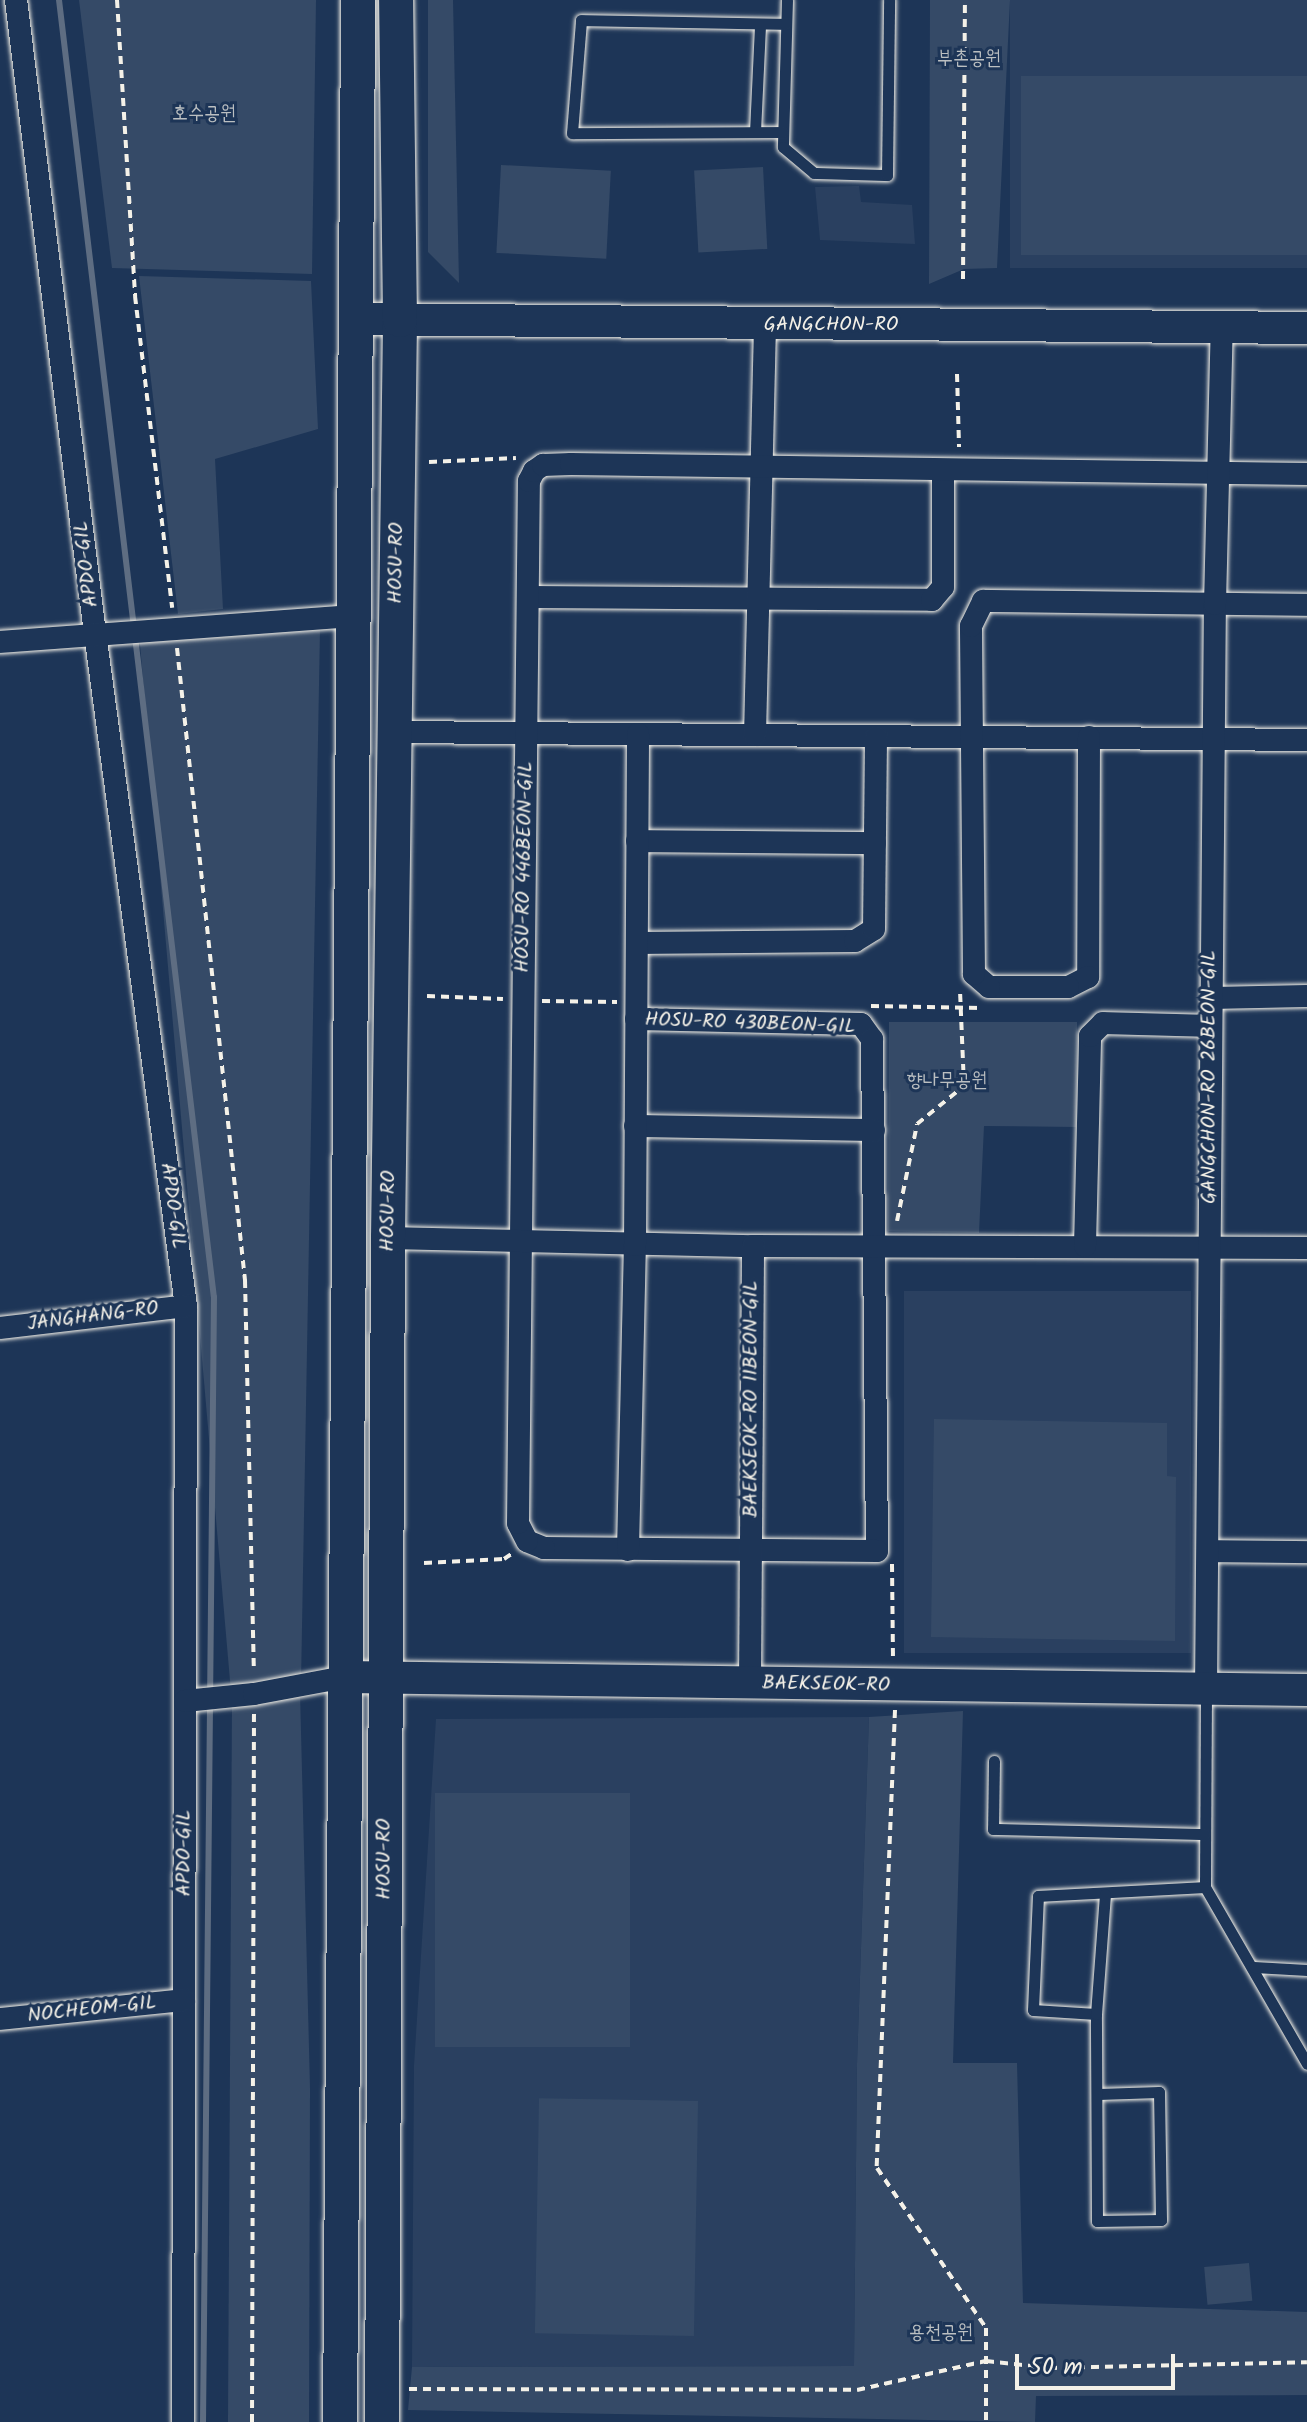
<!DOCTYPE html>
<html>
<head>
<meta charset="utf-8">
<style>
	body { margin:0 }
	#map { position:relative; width:1307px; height:2422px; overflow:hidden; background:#1d3557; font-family:Kalam,"Poor Story",sans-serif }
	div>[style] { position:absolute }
	.built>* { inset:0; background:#2a4060; transform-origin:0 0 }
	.green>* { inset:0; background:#354a67; transform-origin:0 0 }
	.stream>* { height:6px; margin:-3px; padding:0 3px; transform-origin:3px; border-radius:3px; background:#5e6d82 }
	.path>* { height:4px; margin-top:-2px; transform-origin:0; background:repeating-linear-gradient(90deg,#f4f1e8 0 8px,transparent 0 14px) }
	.roads { filter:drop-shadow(0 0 2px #f4f1e8) drop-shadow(0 0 2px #f4f1e8) }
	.service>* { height:11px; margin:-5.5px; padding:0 5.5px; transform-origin:5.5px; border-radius:5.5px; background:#1d3557 }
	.minor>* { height:22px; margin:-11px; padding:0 11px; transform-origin:11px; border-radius:11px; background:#1d3557 }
	.secondary>* { height:32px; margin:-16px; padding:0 16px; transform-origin:16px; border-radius:16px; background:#1d3557 }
	.primary>* { height:34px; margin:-17px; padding:0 17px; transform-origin:17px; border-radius:17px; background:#1d3557 }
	span { translate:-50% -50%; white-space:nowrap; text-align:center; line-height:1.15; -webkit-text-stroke:6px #1d3557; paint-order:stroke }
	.park-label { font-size:20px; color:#bbbfc1 }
	.street-label { font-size:20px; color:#f4f1e8 }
	.scale { position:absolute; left:1015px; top:2354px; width:160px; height:36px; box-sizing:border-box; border:4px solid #f4f1e8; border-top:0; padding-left:10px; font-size:24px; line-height:28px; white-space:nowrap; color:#f4f1e8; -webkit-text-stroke:6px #1d3557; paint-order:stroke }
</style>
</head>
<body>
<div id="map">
	<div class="built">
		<i style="left:1010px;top:0;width:297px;height:268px"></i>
		<i style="clip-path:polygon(859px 186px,861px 202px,912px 205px,915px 244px,820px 240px,815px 187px)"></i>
		<i style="left:904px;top:1291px;width:287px;height:362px"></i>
		<i style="clip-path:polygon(869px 1717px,857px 2064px,854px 2366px,412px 2367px,414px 2066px,436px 1719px)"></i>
	</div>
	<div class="green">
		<i style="clip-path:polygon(79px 0,316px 0,312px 274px,112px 268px)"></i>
		<i style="clip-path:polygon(428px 0,453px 0,459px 283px,428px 252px)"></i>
		<i style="clip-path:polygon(930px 0,1010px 0,997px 268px,964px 269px,929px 284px)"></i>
		<i style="left:1021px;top:76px;width:286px;height:179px"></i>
		<i style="left:501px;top:165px;width:110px;height:88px;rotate:3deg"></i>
		<i style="left:763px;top:167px;width:82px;height:69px;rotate:87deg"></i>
		<i style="clip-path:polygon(139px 276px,311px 281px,318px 429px,215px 459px,223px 609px,178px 614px)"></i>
		<i style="clip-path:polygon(320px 629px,301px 1683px,231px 1692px,139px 633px)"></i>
		<i style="clip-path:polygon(889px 1022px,1077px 1022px,1076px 1127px,984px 1126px,979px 1233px,888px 1231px)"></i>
		<i style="clip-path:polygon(934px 1419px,1167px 1423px,1167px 1476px,1176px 1477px,1175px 1641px,931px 1637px)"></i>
		<i style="clip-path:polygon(300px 1692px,310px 2088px,309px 2422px,228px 2422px,232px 1701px)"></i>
		<i style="clip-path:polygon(963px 1711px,953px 2063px,1017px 2063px,1023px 2303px,1307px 2312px,1307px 2395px,1036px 2396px,1035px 2422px,408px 2410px,412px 2367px,854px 2366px,857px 2064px,869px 1717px)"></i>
		<i style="left:630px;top:1793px;width:254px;height:195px;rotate:90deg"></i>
		<i style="left:698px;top:2101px;width:235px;height:159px;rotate:91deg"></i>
		<i style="left:1249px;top:2263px;width:38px;height:45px;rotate:85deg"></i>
	</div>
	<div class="stream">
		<i style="left:59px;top:0;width:1306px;rotate:83.19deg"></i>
		<i style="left:214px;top:1297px;width:1125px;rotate:90.56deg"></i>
	</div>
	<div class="path">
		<i style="left:117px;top:0;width:297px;rotate:86.5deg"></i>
		<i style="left:135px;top:296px;width:314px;rotate:83.2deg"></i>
		<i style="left:963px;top:279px;width:279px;rotate:-89.6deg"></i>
		<i style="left:957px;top:374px;width:73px;rotate:88.4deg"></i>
		<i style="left:429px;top:462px;width:87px;rotate:-2.6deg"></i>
		<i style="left:177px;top:648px;width:636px;rotate:83.86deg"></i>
		<i style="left:245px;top:1280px;width:392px;rotate:88.7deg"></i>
		<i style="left:427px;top:996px;width:76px;rotate:2.3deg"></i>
		<i style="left:542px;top:1001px;width:75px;rotate:0.8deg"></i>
		<i style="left:871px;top:1006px;width:111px;rotate:1deg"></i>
		<i style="left:897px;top:1221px;width:99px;rotate:-78.3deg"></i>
		<i style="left:917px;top:1124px;width:60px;rotate:-39deg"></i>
		<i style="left:964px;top:1086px;width:96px;rotate:-92.4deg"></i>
		<i style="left:424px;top:1563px;width:80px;rotate:-2.9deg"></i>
		<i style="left:504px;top:1559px;width:11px;rotate:-34deg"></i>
		<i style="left:892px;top:1564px;width:95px;rotate:89.4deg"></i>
		<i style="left:895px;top:1710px;width:458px;rotate:92.3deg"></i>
		<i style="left:877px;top:2168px;width:194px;rotate:55.7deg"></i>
		<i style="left:986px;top:2328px;width:94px;rotate:90deg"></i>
		<i style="left:409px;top:2389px;width:448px;rotate:0.1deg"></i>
		<i style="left:857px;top:2390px;width:132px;rotate:-12.7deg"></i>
		<i style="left:986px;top:2361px;width:63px;rotate:6.3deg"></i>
		<i style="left:1049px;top:2368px;width:258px;rotate:-1.3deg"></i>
		<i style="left:252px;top:2422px;width:710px;rotate:-89.84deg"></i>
	</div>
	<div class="roads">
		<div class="service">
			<i style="left:787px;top:0;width:147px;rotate:91.6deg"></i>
			<i style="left:783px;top:147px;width:40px;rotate:40deg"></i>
			<i style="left:814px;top:173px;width:73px;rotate:1.6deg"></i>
			<i style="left:887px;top:175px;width:175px;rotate:-89.3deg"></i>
			<i style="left:755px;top:132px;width:108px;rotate:-87.3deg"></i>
			<i style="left:783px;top:132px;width:211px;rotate:179.7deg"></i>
			<i style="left:572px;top:133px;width:113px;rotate:-85.4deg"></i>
			<i style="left:581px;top:20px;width:205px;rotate:1.1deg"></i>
			<i style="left:1206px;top:1692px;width:195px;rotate:90.3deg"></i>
			<i style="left:1205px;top:1887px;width:204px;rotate:60deg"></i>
			<i style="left:994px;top:1761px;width:68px;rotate:90.8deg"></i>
			<i style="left:993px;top:1829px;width:212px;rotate:1.4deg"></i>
			<i style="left:1254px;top:1967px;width:53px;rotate:3.2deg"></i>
			<i style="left:1096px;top:2014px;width:63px;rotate:-176.4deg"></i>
			<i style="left:1033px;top:2010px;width:114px;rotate:-87.5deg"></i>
			<i style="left:1038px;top:1896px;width:167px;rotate:-3.1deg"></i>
			<i style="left:1098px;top:2094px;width:61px;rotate:-1.9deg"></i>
			<i style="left:1159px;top:2092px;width:128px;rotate:89.1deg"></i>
			<i style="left:1161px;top:2220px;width:64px;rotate:179.1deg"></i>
			<i style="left:1097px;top:2221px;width:207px;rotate:-90.3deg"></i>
			<i style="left:1096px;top:2014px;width:120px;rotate:-85.7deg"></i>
		</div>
		<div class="minor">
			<i style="left:16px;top:0;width:638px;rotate:82.89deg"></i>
			<i style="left:95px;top:633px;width:679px;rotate:82.3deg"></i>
			<i style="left:186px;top:1306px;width:1116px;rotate:90.15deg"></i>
			<i style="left:530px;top:597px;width:402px;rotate:0.4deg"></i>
			<i style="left:932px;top:600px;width:17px;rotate:-50deg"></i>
			<i style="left:943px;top:587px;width:116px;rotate:-90deg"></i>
			<i style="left:0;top:642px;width:353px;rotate:-4.2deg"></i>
			<i style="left:395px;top:732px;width:912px;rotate:0.5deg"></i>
			<i style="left:755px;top:735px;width:410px;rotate:-88.6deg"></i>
			<i style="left:1089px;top:737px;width:240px;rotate:90.2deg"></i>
			<i style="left:1088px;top:977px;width:22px;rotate:153deg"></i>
			<i style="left:1068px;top:987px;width:79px;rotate:180deg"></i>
			<i style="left:989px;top:987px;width:20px;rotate:-139deg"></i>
			<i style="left:974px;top:974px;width:348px;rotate:-90.5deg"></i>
			<i style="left:971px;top:626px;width:28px;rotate:-64deg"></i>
			<i style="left:983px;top:601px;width:324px;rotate:0.7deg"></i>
			<i style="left:637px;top:841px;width:238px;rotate:0.5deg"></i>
			<i style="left:637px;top:943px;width:218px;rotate:-0.5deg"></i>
			<i style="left:855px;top:941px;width:22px;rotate:-32deg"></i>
			<i style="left:874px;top:929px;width:192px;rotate:-89.4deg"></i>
			<i style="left:1211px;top:998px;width:96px;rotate:-1.2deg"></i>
			<i style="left:636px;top:1019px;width:225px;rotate:1.3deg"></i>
			<i style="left:861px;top:1024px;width:19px;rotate:54deg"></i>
			<i style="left:872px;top:1039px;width:512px;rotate:89.44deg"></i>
			<i style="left:877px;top:1551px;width:333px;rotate:-179.5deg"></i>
			<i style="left:544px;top:1548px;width:18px;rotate:-158deg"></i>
			<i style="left:527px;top:1541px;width:20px;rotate:-117deg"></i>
			<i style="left:518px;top:1523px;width:1042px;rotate:-89.4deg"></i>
			<i style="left:529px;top:481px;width:11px;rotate:-63deg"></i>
			<i style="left:534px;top:471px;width:11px;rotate:-34deg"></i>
			<i style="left:543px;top:465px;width:28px;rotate:-2deg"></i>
			<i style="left:571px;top:464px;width:736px;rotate:0.78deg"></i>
			<i style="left:635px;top:1126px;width:239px;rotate:1deg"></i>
			<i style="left:388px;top:1238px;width:365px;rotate:1.3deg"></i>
			<i style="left:753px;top:1246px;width:554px;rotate:0.21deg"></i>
			<i style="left:1085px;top:1246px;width:210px;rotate:-88.6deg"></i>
			<i style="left:1090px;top:1036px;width:18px;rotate:-45deg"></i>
			<i style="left:1103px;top:1023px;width:108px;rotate:1.6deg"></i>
			<i style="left:0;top:1328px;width:187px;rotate:-6.7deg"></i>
			<i style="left:628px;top:1550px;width:305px;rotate:-88.7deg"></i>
			<i style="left:635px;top:1245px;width:511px;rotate:-89.66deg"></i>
			<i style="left:1208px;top:1551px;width:99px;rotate:0.6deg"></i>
			<i style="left:750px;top:1684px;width:438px;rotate:-89.6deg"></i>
			<i style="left:1206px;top:1690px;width:1086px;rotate:-89.53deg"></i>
			<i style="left:1215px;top:604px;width:278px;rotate:-88.6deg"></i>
			<i style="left:185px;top:1701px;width:69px;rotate:-5.8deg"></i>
			<i style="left:254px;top:1694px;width:93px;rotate:-10.6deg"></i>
			<i style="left:0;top:2019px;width:185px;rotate:-5.9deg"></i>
		</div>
		<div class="secondary">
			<i style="left:355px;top:319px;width:952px;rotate:0.54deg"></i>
			<i style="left:345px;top:1677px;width:962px;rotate:0.77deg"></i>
		</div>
		<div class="primary">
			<i style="left:340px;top:2422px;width:2422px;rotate:-89.57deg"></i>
			<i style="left:382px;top:2422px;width:1184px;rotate:-89.71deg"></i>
			<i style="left:388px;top:1238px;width:918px;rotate:-89.25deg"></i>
			<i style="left:400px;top:320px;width:320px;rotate:-90.7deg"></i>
		</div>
	</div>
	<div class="park-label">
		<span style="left:969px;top:59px">부촌공원</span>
		<span style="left:204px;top:114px">호수공원</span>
		<span style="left:947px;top:1081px">향나무공원</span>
		<span style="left:941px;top:2333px">용천공원</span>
	</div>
	<div class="street-label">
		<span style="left:831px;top:325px">GANGCHON-RO</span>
		<span style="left:397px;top:563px;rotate:-89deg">HOSU-RO</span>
		<span style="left:87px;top:564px;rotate:-97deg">APDO-GIL</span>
		<span style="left:525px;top:867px;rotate:-89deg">HOSU-RO 446BEON-GIL</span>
		<span style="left:750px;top:1024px;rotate:2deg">HOSU-RO 430BEON-GIL</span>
		<span style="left:1210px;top:1077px;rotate:-90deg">GANGCHON-RO 26BEON-GIL</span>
		<span style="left:172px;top:1206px;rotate:82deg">APDO-GIL</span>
		<span style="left:389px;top:1211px;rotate:-89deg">HOSU-RO</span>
		<span style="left:93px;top:1317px;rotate:-7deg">JANGHANG-RO</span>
		<span style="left:752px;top:1399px;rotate:-90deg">BAEKSEOK-RO 11BEON-GIL</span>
		<span style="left:826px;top:1685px;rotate:1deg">BAEKSEOK-RO</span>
		<span style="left:185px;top:1853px;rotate:-90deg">APDO-GIL</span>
		<span style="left:385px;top:1859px;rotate:-90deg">HOSU-RO</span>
		<span style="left:92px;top:2010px;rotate:-6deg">NOCHEOM-GIL</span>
	</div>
	<div class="scale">50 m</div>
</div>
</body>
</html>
